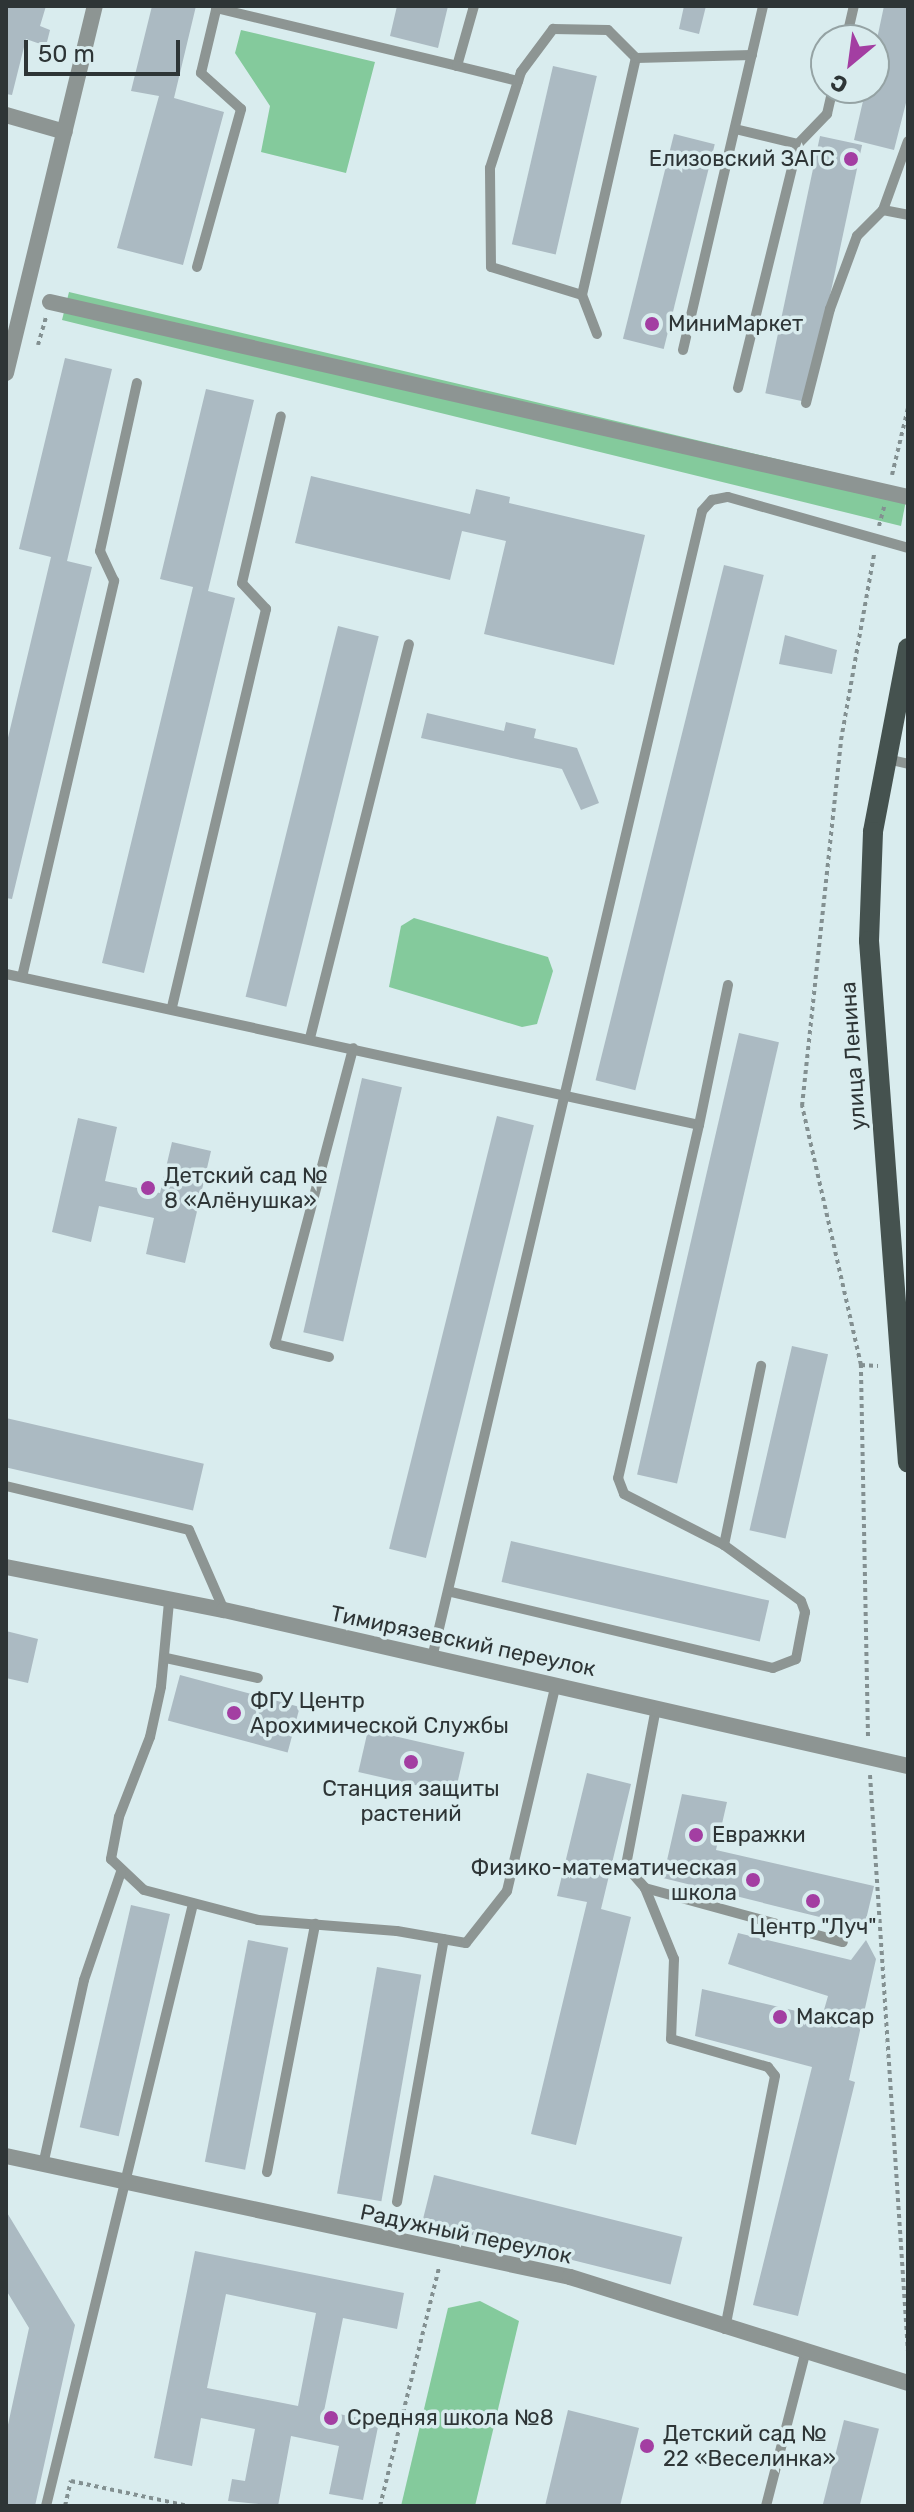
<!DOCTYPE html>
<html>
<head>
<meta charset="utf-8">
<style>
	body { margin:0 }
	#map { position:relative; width:914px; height:2512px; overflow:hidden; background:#d9ecee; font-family:Rubik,sans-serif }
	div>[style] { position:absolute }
	.green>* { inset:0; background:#84ca9c }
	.building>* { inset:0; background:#abbac2; transform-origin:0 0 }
	.path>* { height:4px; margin-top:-2px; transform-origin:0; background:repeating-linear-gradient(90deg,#839091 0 4px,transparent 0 8px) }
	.lane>* { height:10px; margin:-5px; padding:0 5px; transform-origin:5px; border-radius:5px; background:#8d9593 }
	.street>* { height:16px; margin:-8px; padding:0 8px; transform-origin:8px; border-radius:8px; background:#8d9593 }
	.primary>* { height:20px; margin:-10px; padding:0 10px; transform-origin:10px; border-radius:10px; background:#45524f }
	.dots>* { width:22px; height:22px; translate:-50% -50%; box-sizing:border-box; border:4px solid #d9ecee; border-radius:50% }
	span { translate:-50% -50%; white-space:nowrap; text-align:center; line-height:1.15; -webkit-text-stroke:7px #d9ecee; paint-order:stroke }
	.poi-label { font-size:22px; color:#2e3536 }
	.right { translate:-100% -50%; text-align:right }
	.left { translate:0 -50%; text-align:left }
	.street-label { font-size:22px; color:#2e3536 }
	.frame { position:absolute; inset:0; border:8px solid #2e3536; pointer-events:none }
	.north { position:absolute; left:810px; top:24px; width:80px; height:80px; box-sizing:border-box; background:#d9ecee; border:2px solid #95a3a4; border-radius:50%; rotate:209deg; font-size:22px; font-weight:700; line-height:32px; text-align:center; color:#2e3536 }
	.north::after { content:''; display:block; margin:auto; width:28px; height:36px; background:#a33ea2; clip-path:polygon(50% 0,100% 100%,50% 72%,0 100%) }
	.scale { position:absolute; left:24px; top:40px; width:156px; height:36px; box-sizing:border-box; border:4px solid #2e3536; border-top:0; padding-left:10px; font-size:24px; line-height:28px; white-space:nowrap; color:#2e3536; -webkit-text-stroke:6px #d9ecee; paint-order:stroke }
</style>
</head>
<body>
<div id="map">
	<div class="green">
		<i style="clip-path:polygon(241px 30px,375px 62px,346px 173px,261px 152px,270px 106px,235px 53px)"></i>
		<i style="clip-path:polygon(69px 292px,908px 490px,901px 526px,62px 320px)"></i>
		<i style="clip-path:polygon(414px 918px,548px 957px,553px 971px,537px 1024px,522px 1027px,389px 987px,401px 926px)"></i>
		<i style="clip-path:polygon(480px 2301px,519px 2321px,475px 2506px,401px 2506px,448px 2308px)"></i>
	</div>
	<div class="building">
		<i style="clip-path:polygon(6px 6px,46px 6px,40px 26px,50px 30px,46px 46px,26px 39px,12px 95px,6px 94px)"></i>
		<i style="clip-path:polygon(152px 6px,196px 6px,174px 98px,224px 112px,183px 265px,117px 248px,159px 96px,131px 91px)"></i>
		<i style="clip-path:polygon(397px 6px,448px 6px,438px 48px,390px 36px)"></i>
		<i style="clip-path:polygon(684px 6px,706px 6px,699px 34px,679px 29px)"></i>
		<i style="clip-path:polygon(884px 6px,908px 6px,908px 95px,894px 150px,854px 140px,866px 88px,874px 88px,874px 53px)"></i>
		<i style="left:553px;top:66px;width:45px;height:183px;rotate:13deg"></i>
		<i style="left:674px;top:134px;width:42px;height:211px;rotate:14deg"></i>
		<i style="left:820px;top:136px;width:43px;height:263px;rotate:12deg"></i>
		<i style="clip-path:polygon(65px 358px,112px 369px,67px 561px,92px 567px,12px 899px,6px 898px,6px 746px,51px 557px,19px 549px)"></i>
		<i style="clip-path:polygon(206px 389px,254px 400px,208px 591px,235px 598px,144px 973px,102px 963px,193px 587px,160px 579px)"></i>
		<i style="clip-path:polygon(311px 476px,470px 514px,476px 489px,510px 497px,509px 503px,645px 535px,614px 665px,484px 634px,506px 541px,462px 531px,450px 580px,295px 543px)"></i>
		<i style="left:724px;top:565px;width:41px;height:531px;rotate:14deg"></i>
		<i style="left:338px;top:626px;width:42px;height:382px;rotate:14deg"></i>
		<i style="clip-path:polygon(785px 635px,837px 650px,832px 674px,779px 664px)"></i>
		<i style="clip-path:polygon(427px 713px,504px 731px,506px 722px,536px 729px,534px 738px,577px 748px,599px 803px,581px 810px,562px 769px,421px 738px)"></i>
		<i style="left:739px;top:1033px;width:41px;height:453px;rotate:13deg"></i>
		<i style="left:362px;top:1078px;width:41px;height:261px;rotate:13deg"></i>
		<i style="left:497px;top:1116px;width:38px;height:446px;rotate:14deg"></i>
		<i style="clip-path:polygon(78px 1118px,117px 1127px,105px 1181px,160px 1193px,172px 1142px,211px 1151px,185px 1263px,146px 1254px,154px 1218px,99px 1206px,91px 1242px,52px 1232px)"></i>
		<i style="left:792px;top:1346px;width:37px;height:189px;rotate:13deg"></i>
		<i style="left:6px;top:1418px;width:203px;height:48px;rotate:13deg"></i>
		<i style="left:511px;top:1541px;width:265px;height:42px;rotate:13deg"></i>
		<i style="clip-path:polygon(6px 1631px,38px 1639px,28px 1683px,6px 1678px)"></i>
		<i style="left:180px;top:1675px;width:124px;height:47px;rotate:15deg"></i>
		<i style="left:368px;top:1730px;width:99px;height:43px;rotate:13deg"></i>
		<i style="clip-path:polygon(587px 1773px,631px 1784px,601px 1909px,631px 1917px,576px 2145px,531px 2134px,587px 1902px,557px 1896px)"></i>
		<i style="clip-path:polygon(682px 1794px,727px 1802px,716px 1850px,874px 1886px,864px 1928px,663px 1878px)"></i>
		<i style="left:131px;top:1905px;width:40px;height:228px;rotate:13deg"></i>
		<i style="clip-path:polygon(738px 1933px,851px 1960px,866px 1940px,876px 1959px,849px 2080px,855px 2082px,798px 2316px,753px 2305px,812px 2067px,695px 2036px,702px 1989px,822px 2017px,828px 1996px,728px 1964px)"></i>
		<i style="left:248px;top:1940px;width:41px;height:226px;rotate:11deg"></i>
		<i style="left:377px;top:1967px;width:45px;height:230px;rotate:10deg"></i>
		<i style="left:434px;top:2175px;width:256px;height:49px;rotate:14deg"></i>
		<i style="clip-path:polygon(6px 2211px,75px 2325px,35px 2506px,6px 2506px,6px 2434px,29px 2328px,6px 2290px)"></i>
		<i style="clip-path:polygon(evenodd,195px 2251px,404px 2293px,397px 2329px,343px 2318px,324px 2411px,379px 2422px,363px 2500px,329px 2494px,339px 2446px,291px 2436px,278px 2506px,228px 2501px,232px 2479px,245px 2481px,255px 2429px,201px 2418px,192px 2466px,154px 2458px,195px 2251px,226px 2294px,316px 2313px,298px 2406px,207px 2388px,226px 2294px)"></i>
		<i style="clip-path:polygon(568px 2410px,639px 2428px,620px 2506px,545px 2506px)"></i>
		<i style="left:844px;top:2420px;width:36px;height:89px;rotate:14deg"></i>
	</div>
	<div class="path">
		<i style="left:38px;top:345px;width:29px;rotate:-74deg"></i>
		<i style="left:892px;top:475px;width:69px;rotate:-76.6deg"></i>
		<i style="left:879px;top:526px;width:20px;rotate:-75deg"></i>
		<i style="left:861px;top:1365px;width:17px;rotate:3deg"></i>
		<i style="left:868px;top:1736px;width:371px;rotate:-91.1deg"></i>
		<i style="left:861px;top:1365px;width:266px;rotate:-102.8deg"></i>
		<i style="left:802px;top:1106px;width:368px;rotate:-83.9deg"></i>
		<i style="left:841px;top:740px;width:189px;rotate:-79.9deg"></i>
		<i style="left:870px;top:1775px;width:578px;rotate:86.23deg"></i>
		<i style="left:65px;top:2506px;width:26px;rotate:-77deg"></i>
		<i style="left:71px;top:2481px;width:121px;rotate:12deg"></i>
		<i style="left:380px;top:2506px;width:246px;rotate:-76.1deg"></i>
	</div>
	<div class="lane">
		<i style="left:216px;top:8px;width:248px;rotate:13.5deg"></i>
		<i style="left:457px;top:66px;width:62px;rotate:-74.2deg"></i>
		<i style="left:846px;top:40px;width:35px;rotate:-77deg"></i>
		<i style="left:457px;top:66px;width:63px;rotate:13.8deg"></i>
		<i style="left:735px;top:129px;width:65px;rotate:13.4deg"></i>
		<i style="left:883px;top:210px;width:73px;rotate:-70.1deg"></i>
		<i style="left:197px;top:267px;width:164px;rotate:-74.4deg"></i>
		<i style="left:241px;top:109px;width:54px;rotate:-138deg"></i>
		<i style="left:201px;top:73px;width:69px;rotate:-76.6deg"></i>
		<i style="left:582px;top:295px;width:95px;rotate:-162.9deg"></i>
		<i style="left:491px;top:267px;width:99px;rotate:-90.6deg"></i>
		<i style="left:490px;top:168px;width:101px;rotate:-72.1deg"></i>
		<i style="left:521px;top:72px;width:54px;rotate:-53.3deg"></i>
		<i style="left:553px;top:29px;width:55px;rotate:1deg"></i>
		<i style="left:608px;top:30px;width:40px;rotate:45deg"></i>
		<i style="left:597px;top:334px;width:42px;rotate:-111deg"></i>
		<i style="left:582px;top:295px;width:243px;rotate:-77.2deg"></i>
		<i style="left:636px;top:58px;width:116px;rotate:-1.5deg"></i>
		<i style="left:683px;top:350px;width:353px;rotate:-76.9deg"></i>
		<i style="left:738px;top:388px;width:251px;rotate:-76.2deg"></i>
		<i style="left:798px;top:144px;width:42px;rotate:-46deg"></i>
		<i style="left:827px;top:114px;width:27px;rotate:-77deg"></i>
		<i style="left:806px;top:403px;width:97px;rotate:-75.7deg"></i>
		<i style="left:830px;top:309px;width:78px;rotate:-69.7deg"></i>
		<i style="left:857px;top:236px;width:37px;rotate:-45deg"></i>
		<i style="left:883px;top:210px;width:25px;rotate:11deg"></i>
		<i style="left:887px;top:759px;width:22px;rotate:13deg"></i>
		<i style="left:6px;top:974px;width:709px;rotate:12.29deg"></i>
		<i style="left:699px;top:1125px;width:362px;rotate:102.9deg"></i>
		<i style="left:618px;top:1478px;width:17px;rotate:69deg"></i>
		<i style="left:624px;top:1494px;width:112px;rotate:27deg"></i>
		<i style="left:724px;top:1545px;width:95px;rotate:36deg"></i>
		<i style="left:801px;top:1601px;width:12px;rotate:70deg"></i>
		<i style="left:805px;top:1612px;width:48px;rotate:100.8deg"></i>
		<i style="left:796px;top:1659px;width:25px;rotate:159deg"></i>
		<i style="left:773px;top:1668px;width:331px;rotate:-166.7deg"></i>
		<i style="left:22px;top:977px;width:407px;rotate:-76.9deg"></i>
		<i style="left:114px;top:581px;width:33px;rotate:-115deg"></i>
		<i style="left:100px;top:551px;width:172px;rotate:-77.6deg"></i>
		<i style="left:172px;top:1007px;width:409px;rotate:-76.7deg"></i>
		<i style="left:266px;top:609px;width:35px;rotate:-133deg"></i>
		<i style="left:242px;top:583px;width:171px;rotate:-76.9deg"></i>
		<i style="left:310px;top:1038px;width:406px;rotate:-75.9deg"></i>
		<i style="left:699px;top:1125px;width:143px;rotate:-78.3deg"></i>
		<i style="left:329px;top:1357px;width:56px;rotate:-166.5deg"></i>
		<i style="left:275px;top:1344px;width:306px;rotate:-75.2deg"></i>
		<i style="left:6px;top:1486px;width:188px;rotate:13.5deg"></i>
		<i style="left:189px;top:1530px;width:87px;rotate:66.4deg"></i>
		<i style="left:724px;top:1545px;width:183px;rotate:-78.3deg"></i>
		<i style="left:169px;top:1602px;width:85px;rotate:95.4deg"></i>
		<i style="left:161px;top:1687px;width:51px;rotate:102.4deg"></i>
		<i style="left:150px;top:1737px;width:86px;rotate:111.2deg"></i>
		<i style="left:119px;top:1817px;width:43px;rotate:100.8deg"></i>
		<i style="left:111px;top:1859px;width:45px;rotate:43.2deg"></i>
		<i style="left:144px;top:1890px;width:118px;rotate:14.7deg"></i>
		<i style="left:258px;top:1920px;width:139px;rotate:4.5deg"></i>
		<i style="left:397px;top:1931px;width:70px;rotate:9.9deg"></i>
		<i style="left:466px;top:1943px;width:66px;rotate:-51.7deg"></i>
		<i style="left:507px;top:1891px;width:213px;rotate:-76.7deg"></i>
		<i style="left:166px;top:1658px;width:94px;rotate:12.3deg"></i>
		<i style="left:432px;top:1658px;width:1178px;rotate:-76.75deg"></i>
		<i style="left:702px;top:511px;width:15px;rotate:-48deg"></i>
		<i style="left:712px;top:500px;width:16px;rotate:-11deg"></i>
		<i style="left:728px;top:497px;width:187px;rotate:15.8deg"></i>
		<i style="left:656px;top:1708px;width:161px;rotate:100.8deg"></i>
		<i style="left:626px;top:1866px;width:29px;rotate:49deg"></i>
		<i style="left:645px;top:1888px;width:205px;rotate:15.3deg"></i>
		<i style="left:645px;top:1888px;width:77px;rotate:67.8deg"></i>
		<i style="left:674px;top:1959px;width:80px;rotate:92.1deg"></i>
		<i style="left:671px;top:2039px;width:101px;rotate:16.1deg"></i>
		<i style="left:768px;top:2067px;width:11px;rotate:52deg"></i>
		<i style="left:775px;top:2076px;width:258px;rotate:101.2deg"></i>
		<i style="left:43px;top:2165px;width:189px;rotate:-77.5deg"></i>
		<i style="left:84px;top:1980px;width:114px;rotate:-71.1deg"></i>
		<i style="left:267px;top:2172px;width:253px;rotate:-79deg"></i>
		<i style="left:397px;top:2202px;width:267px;rotate:-79.9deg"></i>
		<i style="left:46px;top:2506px;width:620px;rotate:-76.28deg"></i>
		<i style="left:766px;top:2506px;width:161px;rotate:-75.6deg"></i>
	</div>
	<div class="street">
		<i style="left:6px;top:115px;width:61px;rotate:16.1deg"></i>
		<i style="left:50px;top:302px;width:880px;rotate:12.8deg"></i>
		<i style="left:6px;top:373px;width:378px;rotate:-76.4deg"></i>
		<i style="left:6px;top:1567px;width:222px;rotate:11.2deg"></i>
		<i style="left:224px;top:1610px;width:702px;rotate:12.85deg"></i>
		<i style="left:6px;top:2156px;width:577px;rotate:12.11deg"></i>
		<i style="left:570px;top:2277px;width:354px;rotate:17.4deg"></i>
	</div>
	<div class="primary">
		<i style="left:908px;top:648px;width:187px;rotate:100.8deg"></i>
		<i style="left:873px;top:832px;width:109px;rotate:92.1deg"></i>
		<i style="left:869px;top:941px;width:523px;rotate:85.73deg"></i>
	</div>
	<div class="dots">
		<i style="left:851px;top:159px;background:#a33ea2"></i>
		<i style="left:652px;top:324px;background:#a33ea2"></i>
		<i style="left:148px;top:1188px;background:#a33ea2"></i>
		<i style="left:234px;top:1713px;background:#a33ea2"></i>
		<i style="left:411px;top:1762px;background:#a33ea2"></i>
		<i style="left:696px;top:1835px;background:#a33ea2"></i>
		<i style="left:753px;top:1880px;background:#a33ea2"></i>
		<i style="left:813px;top:1901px;background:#a33ea2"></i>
		<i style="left:780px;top:2017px;background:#a33ea2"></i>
		<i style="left:331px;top:2418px;background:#a33ea2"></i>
		<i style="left:647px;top:2446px;background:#a33ea2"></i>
	</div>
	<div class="poi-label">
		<span class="right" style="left:835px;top:159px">Елизовский ЗАГС</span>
		<span class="left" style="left:668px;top:324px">МиниМаркет</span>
		<span class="left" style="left:164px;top:1188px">Детский сад №<br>8 «Алёнушка»</span>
		<span class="left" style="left:250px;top:1713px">ФГУ Центр<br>Арохимической Службы</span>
		<span style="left:411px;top:1801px">Станция защиты<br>растений</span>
		<span class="left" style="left:712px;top:1835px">Евражки</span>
		<span class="right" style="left:737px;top:1880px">Физико-математическая<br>школа</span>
		<span style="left:813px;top:1927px">Центр "Луч"</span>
		<span class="left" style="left:796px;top:2017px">Максар</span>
		<span class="left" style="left:347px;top:2418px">Средняя школа №8</span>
		<span class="left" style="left:663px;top:2446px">Детский сад №<br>22 «Веселинка»</span>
	</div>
	<div class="street-label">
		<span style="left:853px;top:1056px;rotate:-94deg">улица Ленина</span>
		<span style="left:463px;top:1641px;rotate:12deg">Тимирязевский переулок</span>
		<span style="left:466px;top:2234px;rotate:12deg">Радужный переулок</span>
	</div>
	<div class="frame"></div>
	<div class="north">С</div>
	<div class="scale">50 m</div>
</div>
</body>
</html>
